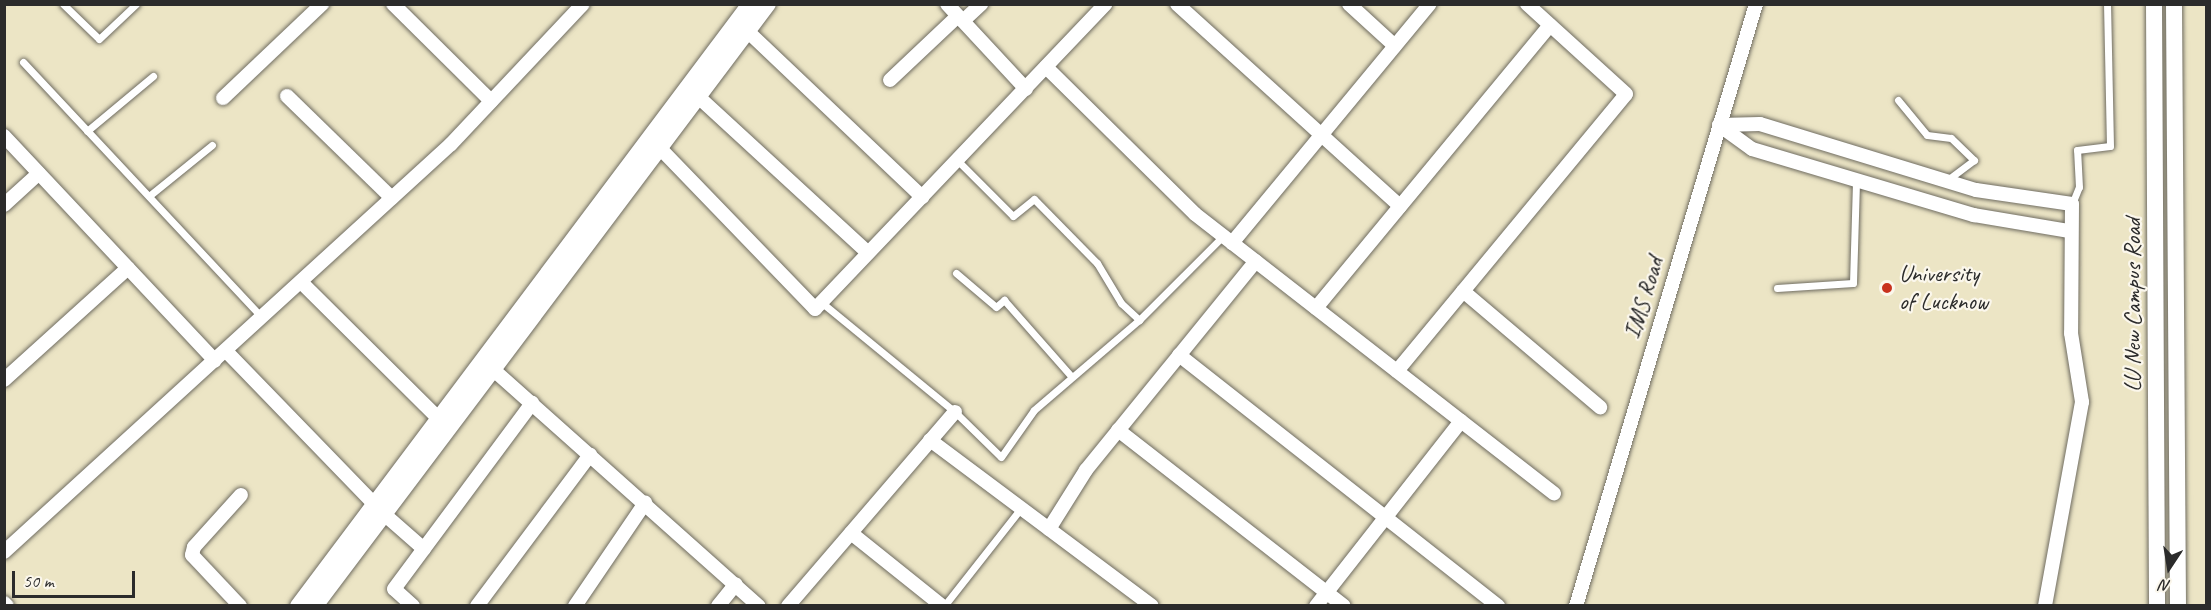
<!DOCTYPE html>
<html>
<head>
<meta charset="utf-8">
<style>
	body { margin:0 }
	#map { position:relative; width:2211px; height:610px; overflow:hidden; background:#ece5c5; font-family:Caveat,sans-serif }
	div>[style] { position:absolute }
	.roads { filter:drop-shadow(0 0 2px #6f6c61) drop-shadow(0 0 2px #6f6c61) }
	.service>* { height:7px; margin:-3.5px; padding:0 3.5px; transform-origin:3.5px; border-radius:3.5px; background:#fff }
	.minor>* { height:14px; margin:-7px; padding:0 7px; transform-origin:7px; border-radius:7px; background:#fff }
	.tertiary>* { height:16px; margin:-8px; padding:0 8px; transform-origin:8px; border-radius:8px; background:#fff }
	.dots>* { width:16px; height:16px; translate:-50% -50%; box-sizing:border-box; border:3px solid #fbf7ec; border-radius:50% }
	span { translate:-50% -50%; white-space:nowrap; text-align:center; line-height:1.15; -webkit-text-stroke:4.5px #fbf7ec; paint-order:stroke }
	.poi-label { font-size:24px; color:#2b2b2b }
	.left { translate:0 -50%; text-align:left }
	.street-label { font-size:24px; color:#2b2b2b }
	.frame { position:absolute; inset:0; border:6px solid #2b2b2b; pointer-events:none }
	.north { position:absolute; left:2139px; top:538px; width:60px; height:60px; -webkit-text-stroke:4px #fbf7ec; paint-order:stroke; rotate:192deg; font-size:16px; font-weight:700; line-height:24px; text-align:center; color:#2b2b2b }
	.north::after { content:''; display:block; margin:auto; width:21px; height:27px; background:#2b2b2b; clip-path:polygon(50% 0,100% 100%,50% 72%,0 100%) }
	.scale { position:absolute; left:12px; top:571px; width:123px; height:27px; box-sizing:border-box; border:3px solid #2b2b2b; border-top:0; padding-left:8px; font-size:18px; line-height:21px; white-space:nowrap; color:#2b2b2b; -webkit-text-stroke:4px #fbf7ec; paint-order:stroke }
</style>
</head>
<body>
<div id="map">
	<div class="roads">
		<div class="service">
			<i style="left:63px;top:4px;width:50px;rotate:44.2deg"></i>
			<i style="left:99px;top:39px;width:51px;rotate:-43.4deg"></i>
			<i style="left:23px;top:62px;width:349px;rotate:46.9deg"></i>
			<i style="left:1898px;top:100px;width:45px;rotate:50.4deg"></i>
			<i style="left:1927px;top:135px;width:24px;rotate:7deg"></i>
			<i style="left:1951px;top:138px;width:32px;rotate:44deg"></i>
			<i style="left:1974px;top:160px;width:35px;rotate:143deg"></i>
			<i style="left:87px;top:131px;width:86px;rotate:-39.8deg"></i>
			<i style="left:957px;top:160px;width:79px;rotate:45deg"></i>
			<i style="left:1013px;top:216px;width:27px;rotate:-39deg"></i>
			<i style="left:1034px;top:199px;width:90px;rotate:45.5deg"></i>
			<i style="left:1097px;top:263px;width:47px;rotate:59deg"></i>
			<i style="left:1121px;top:303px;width:25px;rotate:43deg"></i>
			<i style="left:149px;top:196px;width:81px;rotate:-39deg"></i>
			<i style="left:2072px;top:204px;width:18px;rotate:-68deg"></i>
			<i style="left:2079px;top:187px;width:37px;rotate:-93deg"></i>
			<i style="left:2077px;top:150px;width:33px;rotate:-7deg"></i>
			<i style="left:2110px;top:146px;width:142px;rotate:-91.2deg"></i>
			<i style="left:956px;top:273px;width:52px;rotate:40.4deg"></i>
			<i style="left:996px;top:307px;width:11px;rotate:-41deg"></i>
			<i style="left:1004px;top:300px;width:101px;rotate:48.6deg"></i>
			<i style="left:1777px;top:288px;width:76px;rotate:-3.8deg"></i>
			<i style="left:1853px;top:283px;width:104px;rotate:-88.3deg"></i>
			<i style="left:821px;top:302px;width:173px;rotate:39.4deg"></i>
			<i style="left:955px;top:412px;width:64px;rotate:44.4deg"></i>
			<i style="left:1001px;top:457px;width:57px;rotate:-54.9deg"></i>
			<i style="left:1034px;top:410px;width:138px;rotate:-40.6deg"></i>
			<i style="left:1139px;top:320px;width:119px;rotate:-45deg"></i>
			<i style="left:944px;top:606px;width:125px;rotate:-51.8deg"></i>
		</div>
		<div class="minor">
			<i style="left:393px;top:4px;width:138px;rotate:44.7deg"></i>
			<i style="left:947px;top:4px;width:116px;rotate:47.1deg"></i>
			<i style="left:1177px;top:4px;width:301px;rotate:42.2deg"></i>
			<i style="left:1349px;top:4px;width:62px;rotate:42.4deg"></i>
			<i style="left:963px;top:21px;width:25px;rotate:-43deg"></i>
			<i style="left:741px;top:25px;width:250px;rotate:43.5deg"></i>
			<i style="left:1046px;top:67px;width:209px;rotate:44.6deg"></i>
			<i style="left:1195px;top:214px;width:455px;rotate:37.9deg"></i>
			<i style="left:890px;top:80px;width:93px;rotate:-43.3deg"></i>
			<i style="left:692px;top:91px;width:239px;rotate:42.6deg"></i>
			<i style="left:287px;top:96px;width:146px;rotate:44.2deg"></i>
			<i style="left:223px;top:98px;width:137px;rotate:-43.5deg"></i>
			<i style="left:1719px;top:125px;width:41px;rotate:-1.4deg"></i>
			<i style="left:1760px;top:124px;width:226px;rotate:17deg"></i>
			<i style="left:1976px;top:190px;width:97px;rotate:8.3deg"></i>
			<i style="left:2072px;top:204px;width:129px;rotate:90.4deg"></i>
			<i style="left:2071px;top:333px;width:70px;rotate:80.9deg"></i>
			<i style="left:2082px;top:402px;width:207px;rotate:100.3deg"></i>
			<i style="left:1719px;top:125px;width:41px;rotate:36deg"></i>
			<i style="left:1752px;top:149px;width:232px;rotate:16.6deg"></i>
			<i style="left:1974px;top:215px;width:96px;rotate:9.6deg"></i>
			<i style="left:4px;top:136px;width:308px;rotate:46.8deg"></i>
			<i style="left:654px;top:142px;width:232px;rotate:46deg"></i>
			<i style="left:815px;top:309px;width:421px;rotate:-46.4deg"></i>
			<i style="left:4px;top:205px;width:47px;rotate:-42.4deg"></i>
			<i style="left:1232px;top:243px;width:310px;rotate:-50.4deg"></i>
			<i style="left:301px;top:282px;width:202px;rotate:44.8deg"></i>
			<i style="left:1463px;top:291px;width:180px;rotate:40.3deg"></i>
			<i style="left:1316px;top:308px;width:367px;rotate:-50.4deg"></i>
			<i style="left:226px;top:351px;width:227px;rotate:45.9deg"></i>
			<i style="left:384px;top:514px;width:53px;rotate:41.2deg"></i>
			<i style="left:1179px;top:355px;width:406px;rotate:38.2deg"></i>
			<i style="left:487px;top:364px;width:364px;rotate:41.7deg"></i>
			<i style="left:1397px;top:371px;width:359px;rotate:-50.4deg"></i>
			<i style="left:1626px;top:94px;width:134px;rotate:-137.7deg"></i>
			<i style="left:4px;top:380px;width:167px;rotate:-42.1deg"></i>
			<i style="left:1118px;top:430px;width:286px;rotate:37.9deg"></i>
			<i style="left:930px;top:440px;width:277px;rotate:36.8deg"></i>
			<i style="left:1049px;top:529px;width:70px;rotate:-57.9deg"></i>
			<i style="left:1086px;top:470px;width:269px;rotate:-50.9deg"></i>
			<i style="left:851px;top:533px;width:117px;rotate:38.7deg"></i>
			<i style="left:4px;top:552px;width:605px;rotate:-42.39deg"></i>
			<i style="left:451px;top:144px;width:192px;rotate:-46.7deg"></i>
			<i style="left:4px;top:603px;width:4px;rotate:45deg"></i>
			<i style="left:240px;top:606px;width:70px;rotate:-133.3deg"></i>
			<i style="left:192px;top:555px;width:8px;rotate:-76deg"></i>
			<i style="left:194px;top:547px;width:70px;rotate:-47.9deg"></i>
			<i style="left:413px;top:606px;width:25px;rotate:-138deg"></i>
			<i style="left:394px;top:589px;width:232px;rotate:-53.4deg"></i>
			<i style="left:477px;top:606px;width:189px;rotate:-53.2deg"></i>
			<i style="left:575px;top:606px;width:125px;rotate:-55.8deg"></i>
			<i style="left:718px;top:606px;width:28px;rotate:-51deg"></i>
			<i style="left:788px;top:606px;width:256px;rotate:-49.3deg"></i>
			<i style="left:1316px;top:606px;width:235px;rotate:-51.9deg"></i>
			<i style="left:1576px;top:606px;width:628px;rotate:-73.35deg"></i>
		</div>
		<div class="tertiary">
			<i style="left:2154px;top:4px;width:602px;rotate:89.71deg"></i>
			<i style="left:2174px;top:4px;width:602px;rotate:89.62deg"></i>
			<i style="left:298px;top:606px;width:753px;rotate:-53.1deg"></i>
			<i style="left:315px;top:606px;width:753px;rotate:-53.04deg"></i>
		</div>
	</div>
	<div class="dots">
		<i style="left:1887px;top:288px;background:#c8321e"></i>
	</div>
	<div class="poi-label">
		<span class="left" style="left:1899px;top:288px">University<br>of Lucknow</span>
	</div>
	<div class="street-label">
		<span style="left:1644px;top:298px;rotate:-73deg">IMS Road</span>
		<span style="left:2133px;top:305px;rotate:-90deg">LU New Campus Road</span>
	</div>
	<div class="frame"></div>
	<div class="north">N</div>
	<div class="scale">50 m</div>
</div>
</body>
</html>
